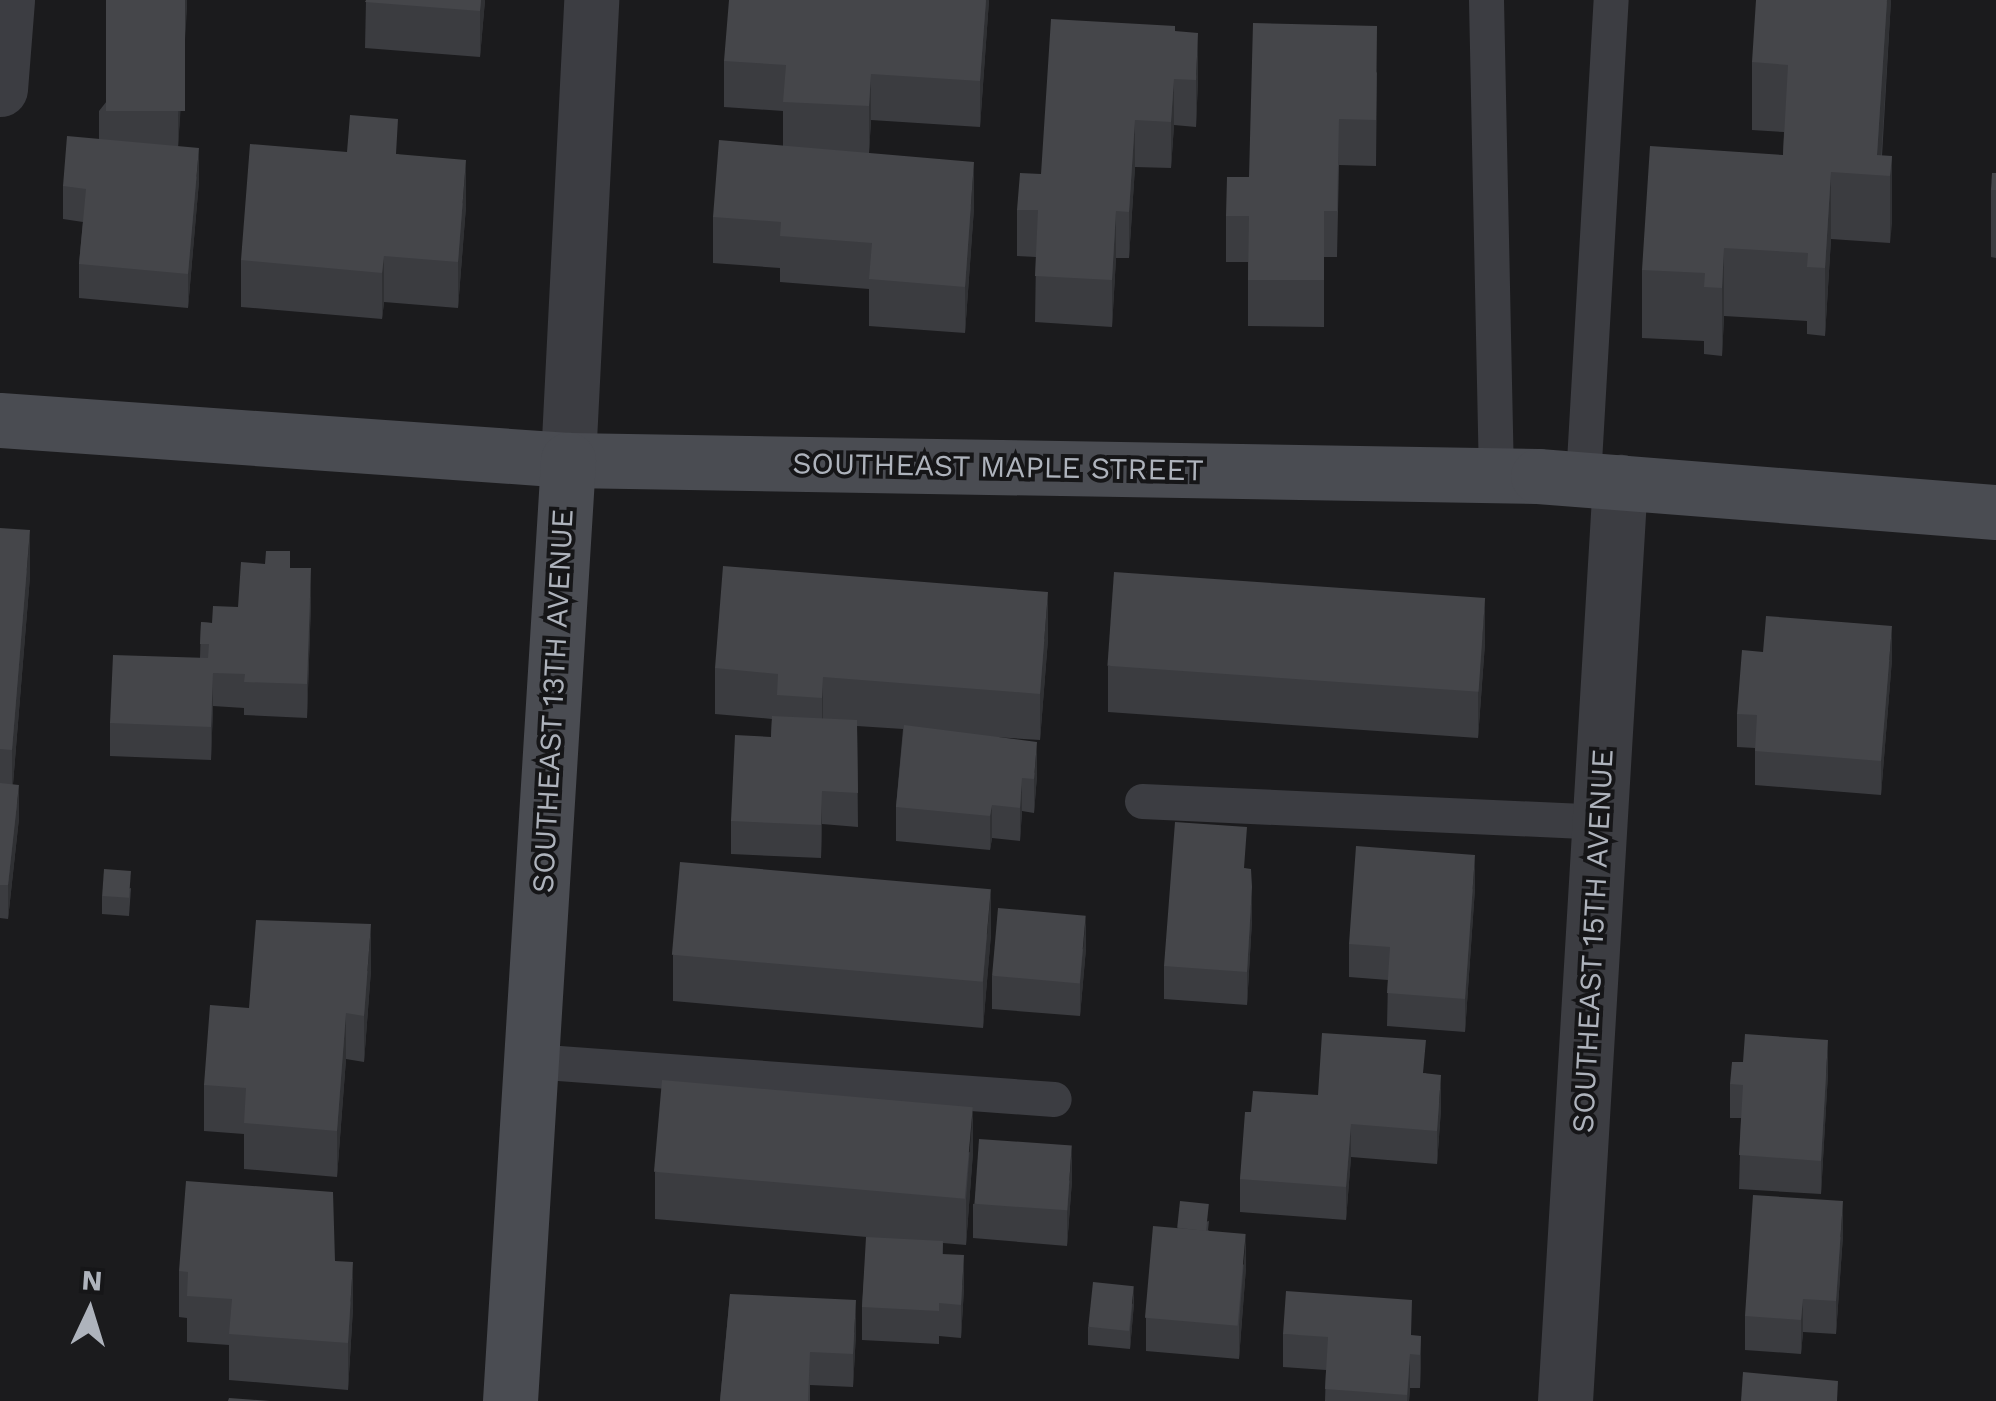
<!DOCTYPE html>
<html>
<head>
<meta charset="utf-8">
<style>
	body { margin:0 }
	#map { position:relative; width:1996px; height:1401px; overflow:hidden; background:#1b1b1d; font-family:"Work Sans",sans-serif }
	div>[style] { position:absolute }
	.lane>* { height:35px; margin:-17.5px; padding:0 17.5px; transform-origin:17.5px; border-radius:17.5px; background:#3c3d42 }
	.street>* { height:55px; margin:-27.5px; padding:0 27.5px; transform-origin:27.5px; border-radius:27.5px; background:#3c3d42 }
	.secondary>* { height:55px; margin:-27.5px; padding:0 27.5px; transform-origin:27.5px; border-radius:27.5px; background:#4a4c52 }
	.wall>* { inset:0; background:#3b3c40 }
	.shaded-wall>* { inset:0; background:#303134 }
	.building>* { inset:0; background:#45464a; transform-origin:0 0 }
	span { translate:-50% -50%; white-space:nowrap; text-align:center; line-height:1.15; -webkit-text-stroke:8px #161618; paint-order:stroke }
	.street-label { font-size:30px; color:#aeb3bc }
	.north { position:absolute; left:40px; top:1261px; width:100px; height:100px; -webkit-text-stroke:8px #161618; paint-order:stroke; rotate:4deg; font-size:28px; font-weight:700; line-height:40px; text-align:center; color:#aeb3bc }
	.north::after { content:''; display:block; margin:auto; width:35px; height:45px; background:#aeb3bc; clip-path:polygon(50% 0,100% 100%,50% 72%,0 100%) }
</style>
</head>
<body>
<div id="map">
	<div class="lane">
		<i style="left:1486px;top:0;width:475px;rotate:88.8deg"></i>
		<i style="left:1583px;top:479px;width:480px;rotate:-86.7deg"></i>
		<i style="left:1142px;top:801px;width:458px;rotate:2.6deg"></i>
		<i style="left:531px;top:1061px;width:524px;rotate:4.16deg"></i>
	</div>
	<div class="street">
		<i style="left:0;top:89px;width:89px;rotate:-85.5deg"></i>
		<i style="left:568px;top:460px;width:461px;rotate:-87.1deg"></i>
		<i style="left:1565px;top:1401px;width:921px;rotate:-86.58deg"></i>
	</div>
	<div class="secondary">
		<i style="left:0;top:420px;width:569px;rotate:4.03deg"></i>
		<i style="left:568px;top:460px;width:970px;rotate:0.94deg"></i>
		<i style="left:1538px;top:476px;width:459px;rotate:4.5deg"></i>
		<i style="left:510px;top:1401px;width:943px;rotate:-86.47deg"></i>
	</div>
	<div class="wall">
		<i style="clip-path:polygon(187px 0,178px 146px,199px 181px,188px 308px,79px 298px,79px 264px,83px 222px,63px 219px,63px 186px,99px 139px,99px 111px)"></i>
		<i style="clip-path:polygon(366px 0,485px 0,480px 57px,365px 48px)"></i>
		<i style="clip-path:polygon(989px 0,980px 127px,871px 120px,869px 153px,974px 208px,965px 333px,869px 326px,869px 289px,780px 282px,780px 268px,713px 263px,713px 217px,783px 146px,783px 111px,724px 107px,724px 61px)"></i>
		<i style="clip-path:polygon(1891px 0,1882px 156px,1892px 156px,1890px 243px,1831px 239px,1825px 336px,1807px 334px,1807px 321px,1724px 316px,1722px 356px,1704px 354px,1704px 341px,1642px 338px,1642px 270px,1783px 155px,1784px 132px,1752px 130px,1752px 62px)"></i>
		<i style="clip-path:polygon(1175px 31px,1198px 79px,1196px 127px,1174px 125px,1171px 168px,1135px 167px,1129px 258px,1116px 258px,1112px 327px,1035px 322px,1036px 257px,1017px 256px,1017px 210px,1041px 174px)"></i>
		<i style="clip-path:polygon(1377px 72px,1376px 166px,1339px 165px,1337px 257px,1324px 257px,1324px 327px,1248px 326px,1248px 262px,1226px 262px,1226px 216px,1249px 177px)"></i>
		<i style="clip-path:polygon(347px 152px,398px 154px,466px 206px,458px 308px,384px 302px,382px 319px,241px 307px,241px 260px)"></i>
		<i style="clip-path:polygon(1996px 173px,1996px 258px,1991px 257px,1991px 190px)"></i>
		<i style="clip-path:polygon(0 528px,30px 576px,13px 784px,19px 818px,8px 919px,0 918px)"></i>
		<i style="clip-path:polygon(290px 568px,311px 602px,307px 718px,244px 715px,244px 708px,213px 706px,211px 760px,110px 756px,110px 723px,200px 658px,201px 622px,212px 623px,238px 607px)"></i>
		<i style="clip-path:polygon(1048px 639px,1040px 740px,995px 737px,1037px 775px,1034px 813px,1022px 811px,1020px 841px,992px 838px,990px 850px,896px 841px,896px 807px,903px 729px,857px 726px,858px 827px,822px 824px,821px 858px,731px 854px,731px 821px,771px 737px,772px 719px,715px 714px,715px 668px)"></i>
		<i style="clip-path:polygon(1485px 643px,1478px 738px,1108px 712px,1108px 666px)"></i>
		<i style="clip-path:polygon(1892px 659px,1881px 795px,1755px 785px,1755px 748px,1737px 747px,1737px 714px)"></i>
		<i style="clip-path:polygon(1246px 868px,1252px 920px,1247px 1005px,1164px 999px,1164px 966px)"></i>
		<i style="clip-path:polygon(131px 888px,129px 916px,102px 914px,102px 896px)"></i>
		<i style="clip-path:polygon(1475px 888px,1465px 1032px,1387px 1026px,1388px 980px,1349px 977px,1349px 944px)"></i>
		<i style="clip-path:polygon(991px 934px,983px 1028px,673px 1001px,673px 955px)"></i>
		<i style="clip-path:polygon(1086px 948px,1080px 1016px,992px 1009px,992px 976px)"></i>
		<i style="clip-path:polygon(371px 970px,364px 1062px,346px 1059px,337px 1177px,244px 1169px,244px 1134px,204px 1131px,204px 1085px,249px 1008px)"></i>
		<i style="clip-path:polygon(1426px 1073px,1441px 1109px,1437px 1164px,1351px 1157px,1346px 1220px,1240px 1212px,1240px 1179px,1251px 1112px,1318px 1095px)"></i>
		<i style="clip-path:polygon(1828px 1073px,1821px 1194px,1739px 1189px,1741px 1118px,1730px 1118px,1730px 1084px)"></i>
		<i style="clip-path:polygon(973px 1152px,966px 1245px,943px 1243px,943px 1254px,964px 1288px,961px 1338px,939px 1336px,939px 1344px,862px 1340px,862px 1307px,867px 1237px,655px 1219px,655px 1172px)"></i>
		<i style="clip-path:polygon(1072px 1180px,1067px 1246px,973px 1238px,973px 1204px)"></i>
		<i style="clip-path:polygon(1209px 1221px,1208px 1230px,1246px 1267px,1239px 1359px,1146px 1351px,1146px 1318px,1178px 1228px)"></i>
		<i style="clip-path:polygon(1843px 1235px,1836px 1334px,1803px 1332px,1801px 1354px,1745px 1350px,1745px 1316px)"></i>
		<i style="clip-path:polygon(335px 1261px,353px 1308px,348px 1390px,229px 1380px,229px 1345px,187px 1342px,187px 1318px,179px 1317px,179px 1271px)"></i>
		<i style="clip-path:polygon(730px 1294px,856px 1333px,853px 1387px,810px 1385px,810px 1401px,720px 1401px)"></i>
		<i style="clip-path:polygon(1134px 1303px,1130px 1349px,1088px 1345px,1088px 1327px)"></i>
		<i style="clip-path:polygon(1283px 1334px,1421px 1336px,1420px 1388px,1410px 1388px,1409px 1401px,1325px 1401px,1326px 1370px,1283px 1367px)"></i>
	</div>
	<div class="shaded-wall">
		<i style="clip-path:polygon(185px 0,187px 0,187px 9px,178px 150px,178px 116px)"></i>
		<i style="clip-path:polygon(481px 0,485px 0,480px 57px,480px 11px)"></i>
		<i style="clip-path:polygon(986px 0,989px 0,980px 127px,980px 81px)"></i>
		<i style="clip-path:polygon(1887px 0,1891px 0,1880px 175px,1877px 155px)"></i>
		<i style="clip-path:polygon(1198px 33px,1198px 79px,1196px 127px,1196px 80px)"></i>
		<i style="clip-path:polygon(871px 74px,871px 120px,869px 153px,869px 106px)"></i>
		<i style="clip-path:polygon(1174px 79px,1174px 125px,1171px 168px,1171px 122px)"></i>
		<i style="clip-path:polygon(1135px 120px,1135px 167px,1129px 258px,1129px 212px)"></i>
		<i style="clip-path:polygon(199px 148px,199px 181px,188px 308px,188px 274px)"></i>
		<i style="clip-path:polygon(1892px 156px,1892px 224px,1890px 243px,1890px 176px)"></i>
		<i style="clip-path:polygon(466px 160px,466px 206px,458px 308px,458px 262px)"></i>
		<i style="clip-path:polygon(974px 162px,974px 208px,965px 333px,965px 287px)"></i>
		<i style="clip-path:polygon(1831px 172px,1831px 239px,1825px 336px,1825px 268px)"></i>
		<i style="clip-path:polygon(1116px 211px,1116px 258px,1112px 327px,1112px 280px)"></i>
		<i style="clip-path:polygon(1724px 248px,1724px 316px,1722px 356px,1722px 288px)"></i>
		<i style="clip-path:polygon(384px 256px,384px 302px,382px 319px,382px 273px)"></i>
		<i style="clip-path:polygon(30px 530px,30px 576px,12px 796px,12px 750px)"></i>
		<i style="clip-path:polygon(311px 568px,311px 602px,307px 718px,307px 684px)"></i>
		<i style="clip-path:polygon(1048px 592px,1048px 639px,1040px 740px,1040px 694px)"></i>
		<i style="clip-path:polygon(1485px 597px,1485px 643px,1478px 738px,1478px 692px)"></i>
		<i style="clip-path:polygon(1892px 626px,1892px 659px,1881px 795px,1881px 761px)"></i>
		<i style="clip-path:polygon(213px 673px,213px 706px,211px 760px,211px 727px)"></i>
		<i style="clip-path:polygon(823px 677px,823px 723px,822px 744px,822px 698px)"></i>
		<i style="clip-path:polygon(1037px 742px,1037px 775px,1034px 813px,1034px 779px)"></i>
		<i style="clip-path:polygon(1022px 778px,1022px 811px,1020px 841px,1020px 808px)"></i>
		<i style="clip-path:polygon(19px 785px,19px 818px,8px 919px,8px 885px)"></i>
		<i style="clip-path:polygon(822px 791px,822px 824px,821px 858px,821px 825px)"></i>
		<i style="clip-path:polygon(992px 805px,992px 838px,990px 850px,990px 816px)"></i>
		<i style="clip-path:polygon(1475px 855px,1475px 888px,1465px 1032px,1465px 999px)"></i>
		<i style="clip-path:polygon(1252px 887px,1252px 920px,1247px 1005px,1247px 972px)"></i>
		<i style="clip-path:polygon(991px 888px,991px 934px,983px 1028px,983px 982px)"></i>
		<i style="clip-path:polygon(1086px 915px,1086px 948px,1080px 1016px,1080px 983px)"></i>
		<i style="clip-path:polygon(371px 924px,371px 970px,364px 1062px,364px 1016px)"></i>
		<i style="clip-path:polygon(346px 1013px,346px 1059px,337px 1177px,337px 1131px)"></i>
		<i style="clip-path:polygon(1828px 1040px,1828px 1073px,1821px 1194px,1821px 1161px)"></i>
		<i style="clip-path:polygon(1441px 1075px,1441px 1109px,1437px 1164px,1437px 1131px)"></i>
		<i style="clip-path:polygon(973px 1106px,973px 1152px,966px 1245px,966px 1199px)"></i>
		<i style="clip-path:polygon(1351px 1124px,1351px 1157px,1346px 1220px,1346px 1187px)"></i>
		<i style="clip-path:polygon(1072px 1146px,1072px 1180px,1067px 1246px,1067px 1213px)"></i>
		<i style="clip-path:polygon(1843px 1201px,1843px 1235px,1836px 1334px,1836px 1301px)"></i>
		<i style="clip-path:polygon(1246px 1234px,1246px 1267px,1239px 1359px,1239px 1325px)"></i>
		<i style="clip-path:polygon(964px 1255px,964px 1288px,961px 1338px,961px 1305px)"></i>
		<i style="clip-path:polygon(353px 1262px,353px 1308px,348px 1390px,348px 1343px)"></i>
		<i style="clip-path:polygon(1134px 1286px,1134px 1303px,1130px 1349px,1130px 1331px)"></i>
		<i style="clip-path:polygon(1803px 1299px,1803px 1332px,1801px 1354px,1801px 1320px)"></i>
		<i style="clip-path:polygon(856px 1300px,856px 1333px,853px 1387px,853px 1354px)"></i>
		<i style="clip-path:polygon(1421px 1336px,1421px 1369px,1420px 1388px,1420px 1355px)"></i>
		<i style="clip-path:polygon(1410px 1354px,1410px 1388px,1409px 1401px,1407px 1401px)"></i>
	</div>
	<div class="building">
		<i style="left:106px;top:0;width:79px;height:111px"></i>
		<i style="clip-path:polygon(366px 0,481px 0,480px 11px,365px 2px)"></i>
		<i style="clip-path:polygon(729px 0,986px 0,980px 81px,871px 74px,869px 106px,783px 102px,786px 65px,724px 61px)"></i>
		<i style="clip-path:polygon(1756px 0,1887px 0,1877px 155px,1892px 156px,1890px 176px,1831px 172px,1825px 268px,1807px 267px,1808px 253px,1724px 248px,1722px 288px,1704px 287px,1705px 273px,1642px 270px,1650px 146px,1783px 155px,1788px 65px,1752px 62px)"></i>
		<i style="clip-path:polygon(1051px 19px,1175px 26px,1175px 31px,1198px 33px,1196px 80px,1174px 79px,1171px 122px,1135px 120px,1129px 212px,1116px 211px,1112px 280px,1035px 276px,1038px 210px,1017px 210px,1020px 173px,1041px 174px)"></i>
		<i style="clip-path:polygon(1253px 23px,1377px 26px,1376px 120px,1339px 119px,1337px 211px,1324px 211px,1324px 280px,1248px 280px,1249px 216px,1226px 216px,1227px 177px,1249px 177px)"></i>
		<i style="clip-path:polygon(350px 115px,398px 119px,396px 154px,466px 160px,458px 262px,384px 256px,382px 273px,241px 260px,250px 144px,347px 152px)"></i>
		<i style="clip-path:polygon(67px 136px,199px 148px,188px 274px,79px 264px,86px 189px,63px 186px)"></i>
		<i style="clip-path:polygon(719px 140px,974px 162px,965px 287px,869px 279px,872px 243px,780px 236px,781px 222px,713px 217px)"></i>
		<i style="clip-path:polygon(1992px 173px,1996px 173px,1996px 190px,1991px 190px)"></i>
		<i style="clip-path:polygon(0 528px,30px 530px,12px 750px,0 749px)"></i>
		<i style="clip-path:polygon(266px 551px,290px 551px,290px 568px,311px 568px,307px 684px,244px 682px,245px 674px,213px 673px,211px 727px,110px 723px,113px 655px,208px 658px,209px 644px,200px 644px,201px 622px,212px 623px,213px 606px,238px 607px,241px 562px,265px 564px)"></i>
		<i style="clip-path:polygon(723px 566px,1048px 592px,1040px 694px,823px 677px,822px 698px,777px 695px,778px 674px,715px 668px)"></i>
		<i style="left:1114px;top:572px;width:372px;height:94px;rotate:4deg"></i>
		<i style="clip-path:polygon(1766px 616px,1892px 626px,1881px 761px,1755px 751px,1757px 715px,1737px 714px,1742px 650px,1763px 652px)"></i>
		<i style="clip-path:polygon(772px 716px,857px 720px,858px 793px,822px 791px,821px 825px,731px 821px,735px 735px,771px 737px)"></i>
		<i style="clip-path:polygon(904px 725px,1037px 742px,1034px 779px,1022px 778px,1020px 808px,992px 805px,990px 816px,896px 807px)"></i>
		<i style="clip-path:polygon(0 783px,19px 785px,8px 885px,0 885px)"></i>
		<i style="clip-path:polygon(1175px 822px,1247px 827px,1244px 868px,1251px 869px,1252px 887px,1247px 972px,1164px 966px)"></i>
		<i style="clip-path:polygon(1356px 846px,1475px 855px,1465px 999px,1387px 993px,1390px 947px,1349px 944px)"></i>
		<i style="left:680px;top:862px;width:312px;height:93px;rotate:5deg"></i>
		<i style="left:104px;top:869px;width:27px;height:27px;rotate:4deg"></i>
		<i style="left:998px;top:908px;width:88px;height:68px;rotate:5deg"></i>
		<i style="clip-path:polygon(256px 920px,371px 924px,364px 1016px,346px 1013px,337px 1131px,244px 1123px,246px 1088px,204px 1085px,210px 1005px,249px 1008px)"></i>
		<i style="clip-path:polygon(1322px 1033px,1426px 1040px,1423px 1073px,1441px 1075px,1437px 1131px,1351px 1124px,1346px 1187px,1240px 1179px,1245px 1112px,1251px 1112px,1253px 1091px,1318px 1095px)"></i>
		<i style="clip-path:polygon(1745px 1034px,1828px 1040px,1821px 1161px,1739px 1155px,1743px 1085px,1730px 1084px,1732px 1062px,1743px 1062px)"></i>
		<i style="left:662px;top:1080px;width:312px;height:92px;rotate:5deg"></i>
		<i style="left:979px;top:1139px;width:93px;height:65px;rotate:4deg"></i>
		<i style="clip-path:polygon(186px 1181px,333px 1192px,335px 1261px,353px 1262px,348px 1343px,229px 1334px,232px 1299px,187px 1296px,188px 1272px,179px 1271px)"></i>
		<i style="clip-path:polygon(1753px 1195px,1843px 1201px,1836px 1301px,1803px 1299px,1801px 1320px,1745px 1316px)"></i>
		<i style="left:1180px;top:1201px;width:29px;height:27px;rotate:6deg"></i>
		<i style="left:1153px;top:1226px;width:93px;height:92px;rotate:5deg"></i>
		<i style="clip-path:polygon(866px 1237px,943px 1241px,942px 1254px,964px 1255px,961px 1305px,939px 1303px,939px 1311px,862px 1307px)"></i>
		<i style="left:1093px;top:1282px;width:41px;height:45px;rotate:6deg"></i>
		<i style="clip-path:polygon(1286px 1291px,1412px 1300px,1411px 1335px,1421px 1336px,1420px 1355px,1410px 1354px,1407px 1395px,1325px 1389px,1328px 1337px,1283px 1334px)"></i>
		<i style="clip-path:polygon(730px 1294px,856px 1300px,853px 1354px,810px 1352px,808px 1401px,720px 1401px)"></i>
		<i style="clip-path:polygon(1743px 1372px,1838px 1381px,1837px 1401px,1741px 1401px)"></i>
		<i style="clip-path:polygon(229px 1398px,270px 1401px,228px 1401px)"></i>
	</div>
	<div class="street-label">
		<span style="left:998px;top:467px;rotate:1deg">SOUTHEAST MAPLE STREET</span>
		<span style="left:553px;top:701px;rotate:-87deg">SOUTHEAST 13TH AVENUE</span>
		<span style="left:1593px;top:941px;rotate:-87deg">SOUTHEAST 15TH AVENUE</span>
	</div>
	<div class="north">N</div>
</div>
</body>
</html>
